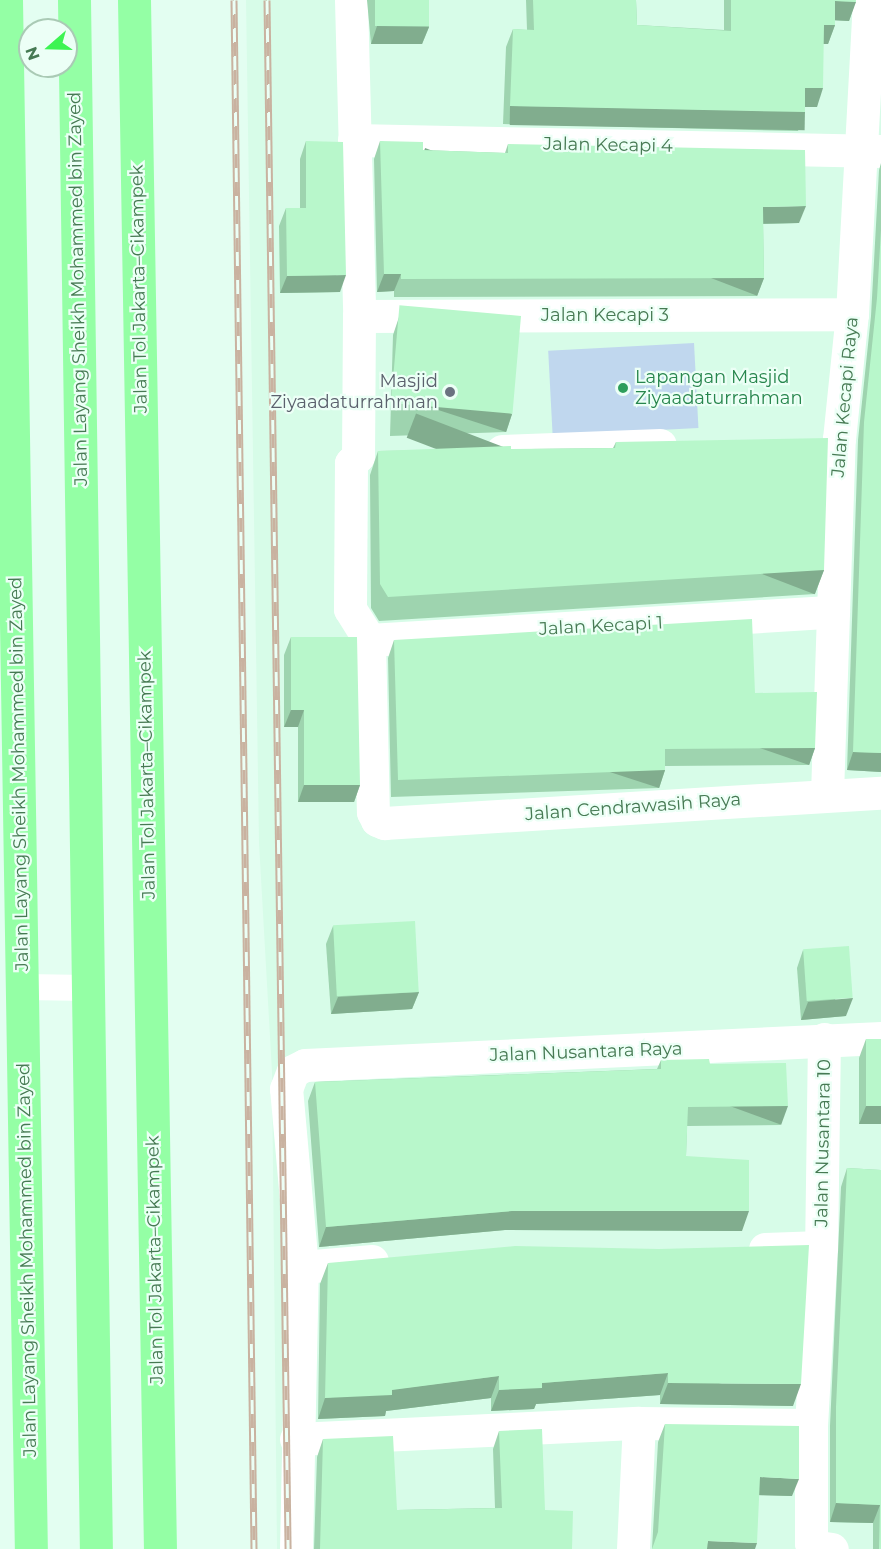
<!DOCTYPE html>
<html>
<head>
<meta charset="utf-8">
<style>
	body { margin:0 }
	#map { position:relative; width:881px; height:1549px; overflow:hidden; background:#e3fef1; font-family:Montserrat,sans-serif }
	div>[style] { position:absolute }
	.residential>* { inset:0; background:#d7fce8 }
	.green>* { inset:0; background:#c0d7ee; transform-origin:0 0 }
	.lane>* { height:26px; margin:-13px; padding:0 13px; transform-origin:13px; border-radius:13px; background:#fff }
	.street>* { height:33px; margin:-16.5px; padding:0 16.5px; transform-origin:16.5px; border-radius:16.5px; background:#fff }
	.highway>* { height:33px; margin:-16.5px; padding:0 16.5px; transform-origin:16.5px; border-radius:16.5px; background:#94ffa5 }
	.rail>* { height:7px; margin-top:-3.5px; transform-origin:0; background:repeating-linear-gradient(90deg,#ecfff6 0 14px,#c9b2a0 0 28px); box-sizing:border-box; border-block:2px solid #c9b2a0 }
	.wall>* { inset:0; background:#9ed4af }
	.shaded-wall>* { inset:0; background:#81ad8e; transform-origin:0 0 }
	.building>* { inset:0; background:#b8f7cb; transform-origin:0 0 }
	.dots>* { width:16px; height:16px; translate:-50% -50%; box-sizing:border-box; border:3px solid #ecfff6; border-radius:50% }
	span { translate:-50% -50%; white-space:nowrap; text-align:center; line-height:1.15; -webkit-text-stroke:4.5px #ecfff6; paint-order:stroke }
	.street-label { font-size:18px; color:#467a53 }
	.leisure-label { font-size:18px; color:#27864d }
	.left { translate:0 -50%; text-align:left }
	.worship-label { font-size:18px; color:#5b616d }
	.right { translate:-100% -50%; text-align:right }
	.north { position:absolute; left:18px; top:18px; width:60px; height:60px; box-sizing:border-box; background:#ecfff6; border:2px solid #aacab5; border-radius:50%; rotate:250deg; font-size:16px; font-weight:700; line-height:24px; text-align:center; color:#467a53 }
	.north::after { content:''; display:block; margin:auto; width:21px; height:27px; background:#3df453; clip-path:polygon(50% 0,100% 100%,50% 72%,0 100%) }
</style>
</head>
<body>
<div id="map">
	<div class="residential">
		<i style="clip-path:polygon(246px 0,881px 0,881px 1549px,277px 1549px,272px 1072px,259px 843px)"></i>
	</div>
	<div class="green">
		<i style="left:694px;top:343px;width:85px;height:146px;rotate:87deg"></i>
	</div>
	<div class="lane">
		<i style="left:23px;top:987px;width:66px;rotate:0.9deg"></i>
	</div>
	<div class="street">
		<i style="left:351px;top:0;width:316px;rotate:88.5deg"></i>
		<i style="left:359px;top:316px;width:140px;rotate:90.4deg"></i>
		<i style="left:358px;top:456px;width:10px;rotate:135deg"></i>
		<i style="left:351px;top:463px;width:146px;rotate:90.4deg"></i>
		<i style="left:350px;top:609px;width:36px;rotate:58deg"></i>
		<i style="left:369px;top:640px;width:172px;rotate:88.7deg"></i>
		<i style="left:373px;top:812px;width:9px;rotate:63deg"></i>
		<i style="left:377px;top:820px;width:8px;rotate:23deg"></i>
		<i style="left:384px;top:823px;width:498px;rotate:-3.5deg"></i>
		<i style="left:354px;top:140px;width:527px;rotate:1.2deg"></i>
		<i style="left:359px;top:316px;width:493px;rotate:-0.2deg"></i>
		<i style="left:502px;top:451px;width:158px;rotate:-2.2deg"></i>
		<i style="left:369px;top:640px;width:465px;rotate:-3.5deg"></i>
		<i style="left:827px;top:794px;width:355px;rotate:-88.1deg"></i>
		<i style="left:839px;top:439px;width:126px;rotate:-84.1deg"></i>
		<i style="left:852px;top:314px;width:314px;rotate:-86.9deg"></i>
		<i style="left:824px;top:1039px;width:208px;rotate:90.8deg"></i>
		<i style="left:821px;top:1247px;width:178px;rotate:93.2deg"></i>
		<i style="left:811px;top:1425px;width:118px;rotate:90deg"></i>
		<i style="left:811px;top:1543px;width:3px;rotate:72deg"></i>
		<i style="left:812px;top:1546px;width:20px;rotate:9deg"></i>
		<i style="left:765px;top:1249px;width:56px;rotate:-2deg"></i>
		<i style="left:372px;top:1261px;width:70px;rotate:175.1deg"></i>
		<i style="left:302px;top:1267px;width:179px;rotate:-95.1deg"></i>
		<i style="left:286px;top:1089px;width:19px;rotate:-69deg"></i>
		<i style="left:293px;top:1071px;width:13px;rotate:-27deg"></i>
		<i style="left:305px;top:1065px;width:577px;rotate:-2.68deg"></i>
		<i style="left:296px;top:1439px;width:343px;rotate:-2.7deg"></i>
		<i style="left:639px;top:1423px;width:172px;rotate:0.7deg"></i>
		<i style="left:296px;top:1549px;width:282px;rotate:-88.8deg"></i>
		<i style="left:633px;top:1549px;width:126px;rotate:-87.3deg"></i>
	</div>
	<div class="highway">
		<i style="left:6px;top:0;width:1549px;rotate:89.08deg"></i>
		<i style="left:74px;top:0;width:1549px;rotate:89.19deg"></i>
		<i style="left:134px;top:0;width:1549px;rotate:89.04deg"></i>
	</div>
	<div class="rail">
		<i style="left:234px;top:0;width:1549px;rotate:89.26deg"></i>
		<i style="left:267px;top:0;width:1549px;rotate:89.22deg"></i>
	</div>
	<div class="wall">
		<i style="clip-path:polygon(367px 0,429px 0,429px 27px,422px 44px,371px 44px)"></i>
		<i style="clip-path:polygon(526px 0,636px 0,637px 25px,724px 30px,724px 0,856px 0,849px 21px,835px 20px,835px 25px,828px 44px,823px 44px,817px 107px,805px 107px,805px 112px,798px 131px,503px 124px,506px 47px,513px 29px,527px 30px)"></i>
		<i style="clip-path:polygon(306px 141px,340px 292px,280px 293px,279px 226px,286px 208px,300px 208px,300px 159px)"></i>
		<i style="clip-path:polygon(380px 141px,423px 150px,505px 153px,508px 144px,799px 223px,763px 224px,764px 278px,757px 296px,394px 297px,394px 291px,377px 292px,374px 159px)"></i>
		<i style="clip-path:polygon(881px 163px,881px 772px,847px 770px,858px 440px,871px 316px,879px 170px)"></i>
		<i style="clip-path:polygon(399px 317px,512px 414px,506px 432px,390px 436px,393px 335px)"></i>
		<i style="clip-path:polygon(616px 442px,824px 570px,815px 594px,379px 621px,371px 608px,370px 475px,378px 451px,613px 448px)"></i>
		<i style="clip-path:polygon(291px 637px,360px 785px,354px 802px,298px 802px,298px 727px,284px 727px,284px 655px)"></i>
		<i style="clip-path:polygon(394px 640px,755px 693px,815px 748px,809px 765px,665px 766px,665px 770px,659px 788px,391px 797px,388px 658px)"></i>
		<i style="clip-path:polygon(333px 926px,419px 992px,412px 1009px,331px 1014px,326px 944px)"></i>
		<i style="clip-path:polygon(803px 950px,846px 1016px,801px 1020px,797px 968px)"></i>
		<i style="clip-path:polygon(866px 1039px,881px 1039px,881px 1124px,859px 1124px,859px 1058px)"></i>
		<i style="clip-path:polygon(661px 1060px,710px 1064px,781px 1125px,687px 1126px,686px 1156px,742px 1231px,505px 1230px,319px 1247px,308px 1101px,315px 1082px,657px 1069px)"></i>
		<i style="clip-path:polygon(847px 1168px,881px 1170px,881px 1549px,873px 1549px,873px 1523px,830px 1522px,830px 1426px,841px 1187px)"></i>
		<i style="clip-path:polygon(328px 1263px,793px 1406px,660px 1404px,660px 1395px,536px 1404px,534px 1409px,491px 1411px,491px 1398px,386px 1411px,385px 1416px,318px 1419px,320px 1284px)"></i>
		<i style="clip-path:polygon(665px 1424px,792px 1496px,759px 1495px,652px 1549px,658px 1442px)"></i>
		<i style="clip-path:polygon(499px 1431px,545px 1510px,572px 1549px,314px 1549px,317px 1457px,323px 1439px,397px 1510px,495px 1508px,493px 1449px)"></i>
	</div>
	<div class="shaded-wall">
		<i style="clip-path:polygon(835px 1px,856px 2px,849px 21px,828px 20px)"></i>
		<i style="clip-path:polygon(824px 25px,835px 25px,828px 44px,817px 44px)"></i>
		<i style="clip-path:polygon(377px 26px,429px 27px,422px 44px,371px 44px)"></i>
		<i style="clip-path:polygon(805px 88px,823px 88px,817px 107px,798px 107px)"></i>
		<i style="left:510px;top:106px;width:295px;height:19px;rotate:1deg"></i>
		<i style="clip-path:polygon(806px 206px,799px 223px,756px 224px,763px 207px)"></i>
		<i style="clip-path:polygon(384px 274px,401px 274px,394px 291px,377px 292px)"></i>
		<i style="clip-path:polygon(346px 275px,340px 292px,280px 293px,287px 276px)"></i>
		<i style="left:764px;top:278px;width:19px;height:363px;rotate:111deg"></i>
		<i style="left:512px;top:414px;width:19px;height:116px;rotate:108deg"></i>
		<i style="left:824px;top:570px;width:26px;height:437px;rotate:111deg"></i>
		<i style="clip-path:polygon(291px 710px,304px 710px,298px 727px,284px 727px)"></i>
		<i style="left:815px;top:748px;width:18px;height:150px;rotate:109deg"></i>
		<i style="clip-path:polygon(853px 752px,881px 753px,881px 772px,847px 770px)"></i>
		<i style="left:665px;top:770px;width:19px;height:267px;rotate:108deg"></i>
		<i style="clip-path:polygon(304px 785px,360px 785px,354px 802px,298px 802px)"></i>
		<i style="clip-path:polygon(419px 992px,412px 1009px,331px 1014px,338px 997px)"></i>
		<i style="clip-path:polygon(853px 998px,846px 1016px,801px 1020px,808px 1002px)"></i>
		<i style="left:788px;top:1106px;width:20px;height:100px;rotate:110deg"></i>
		<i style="clip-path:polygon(866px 1106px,881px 1106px,881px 1124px,859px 1124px)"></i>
		<i style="clip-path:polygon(512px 1211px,749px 1211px,742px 1231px,505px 1230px,319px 1247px,326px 1227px)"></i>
		<i style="clip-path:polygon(668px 1373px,660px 1395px,536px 1404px,534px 1409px,491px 1411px,499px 1390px,542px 1383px)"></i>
		<i style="clip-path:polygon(499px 1376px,491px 1398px,386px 1411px,385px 1416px,318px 1419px,325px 1398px)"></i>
		<i style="clip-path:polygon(668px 1383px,801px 1384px,793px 1406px,660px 1404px)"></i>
		<i style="clip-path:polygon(760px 1477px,799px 1479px,792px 1496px,753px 1495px)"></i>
		<i style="clip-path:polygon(836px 1503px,880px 1505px,873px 1523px,830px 1522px)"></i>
		<i style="clip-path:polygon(708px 1541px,757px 1543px,755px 1549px,705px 1549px)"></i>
	</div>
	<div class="building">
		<i style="left:375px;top:0;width:54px;height:26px"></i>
		<i style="clip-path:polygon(533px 0,636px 0,637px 25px,731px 31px,731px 0,856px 0,856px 2px,835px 1px,835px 25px,824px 25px,823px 88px,805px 88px,805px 112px,510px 106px,513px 29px,534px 30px)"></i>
		<i style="clip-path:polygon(306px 141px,343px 142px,346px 275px,287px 276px,286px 208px,306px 208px)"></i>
		<i style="clip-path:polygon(380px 141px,423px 142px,423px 150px,508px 153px,508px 144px,805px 150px,806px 206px,763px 207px,764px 278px,401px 279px,401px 274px,384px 274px)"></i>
		<i style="clip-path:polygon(881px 230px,881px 753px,853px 752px,864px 422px,877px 298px)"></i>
		<i style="left:521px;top:316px;width:98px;height:122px;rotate:95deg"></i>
		<i style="clip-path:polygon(828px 438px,824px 570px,388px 597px,380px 584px,378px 451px,511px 446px,511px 449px,615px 448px,616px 442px)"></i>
		<i style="clip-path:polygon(752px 619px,755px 693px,817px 692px,815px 748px,665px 749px,665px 770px,398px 780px,394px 640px)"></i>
		<i style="clip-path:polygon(291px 637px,357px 637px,360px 785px,304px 785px,304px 710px,291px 710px)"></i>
		<i style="left:415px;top:921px;width:71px;height:82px;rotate:87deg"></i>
		<i style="left:849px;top:946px;width:52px;height:46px;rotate:86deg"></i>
		<i style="left:866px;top:1039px;width:15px;height:67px"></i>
		<i style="clip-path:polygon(709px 1059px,710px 1064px,786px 1063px,788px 1106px,688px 1107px,686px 1156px,749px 1160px,749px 1211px,512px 1211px,326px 1227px,315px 1082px,661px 1069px,661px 1060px)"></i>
		<i style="clip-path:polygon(847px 1168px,881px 1170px,881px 1549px,879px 1549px,880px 1505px,836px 1503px,836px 1407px)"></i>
		<i style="clip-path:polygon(809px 1245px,801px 1384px,668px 1383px,668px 1373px,542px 1383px,542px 1388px,499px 1390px,499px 1376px,392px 1390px,392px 1395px,325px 1398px,328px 1263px,515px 1246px,659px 1249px)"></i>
		<i style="clip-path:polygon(665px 1424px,799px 1426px,799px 1479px,760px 1477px,757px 1543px,708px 1541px,707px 1549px,652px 1549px,658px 1532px)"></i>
		<i style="clip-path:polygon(542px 1429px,545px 1510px,573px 1511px,572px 1549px,320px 1549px,323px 1439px,393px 1436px,397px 1510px,502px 1508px,499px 1431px)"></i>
	</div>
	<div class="dots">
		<i style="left:623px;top:388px;background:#2e9e5b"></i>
		<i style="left:450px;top:392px;background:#6b7280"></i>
	</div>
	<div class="street-label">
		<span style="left:608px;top:145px;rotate:1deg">Jalan Kecapi 4</span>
		<span style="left:78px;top:289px;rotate:-91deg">Jalan Layang Sheikh Mohammed bin Zayed</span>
		<span style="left:139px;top:289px;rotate:-91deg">Jalan Tol Jakarta–Cikampek</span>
		<span style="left:605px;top:315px">Jalan Kecapi 3</span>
		<span style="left:845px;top:397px;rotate:-85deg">Jalan Kecapi Raya</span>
		<span style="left:601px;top:626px;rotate:-3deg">Jalan Kecapi 1</span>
		<span style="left:19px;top:774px;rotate:-91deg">Jalan Layang Sheikh Mohammed bin Zayed</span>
		<span style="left:147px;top:775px;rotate:-91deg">Jalan Tol Jakarta–Cikampek</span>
		<span style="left:633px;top:807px;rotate:-4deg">Jalan Cendrawasih Raya</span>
		<span style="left:586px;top:1052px;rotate:-2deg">Jalan Nusantara Raya</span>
		<span style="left:823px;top:1143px;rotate:-89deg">Jalan Nusantara 10</span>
		<span style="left:27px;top:1260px;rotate:-91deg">Jalan Layang Sheikh Mohammed bin Zayed</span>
		<span style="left:155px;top:1260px;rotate:-91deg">Jalan Tol Jakarta–Cikampek</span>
	</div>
	<div class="leisure-label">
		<span class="left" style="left:635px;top:388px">Lapangan Masjid<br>Ziyaadaturrahman</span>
	</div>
	<div class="worship-label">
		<span class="right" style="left:438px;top:392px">Masjid<br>Ziyaadaturrahman</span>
	</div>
	<div class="north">N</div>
</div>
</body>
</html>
